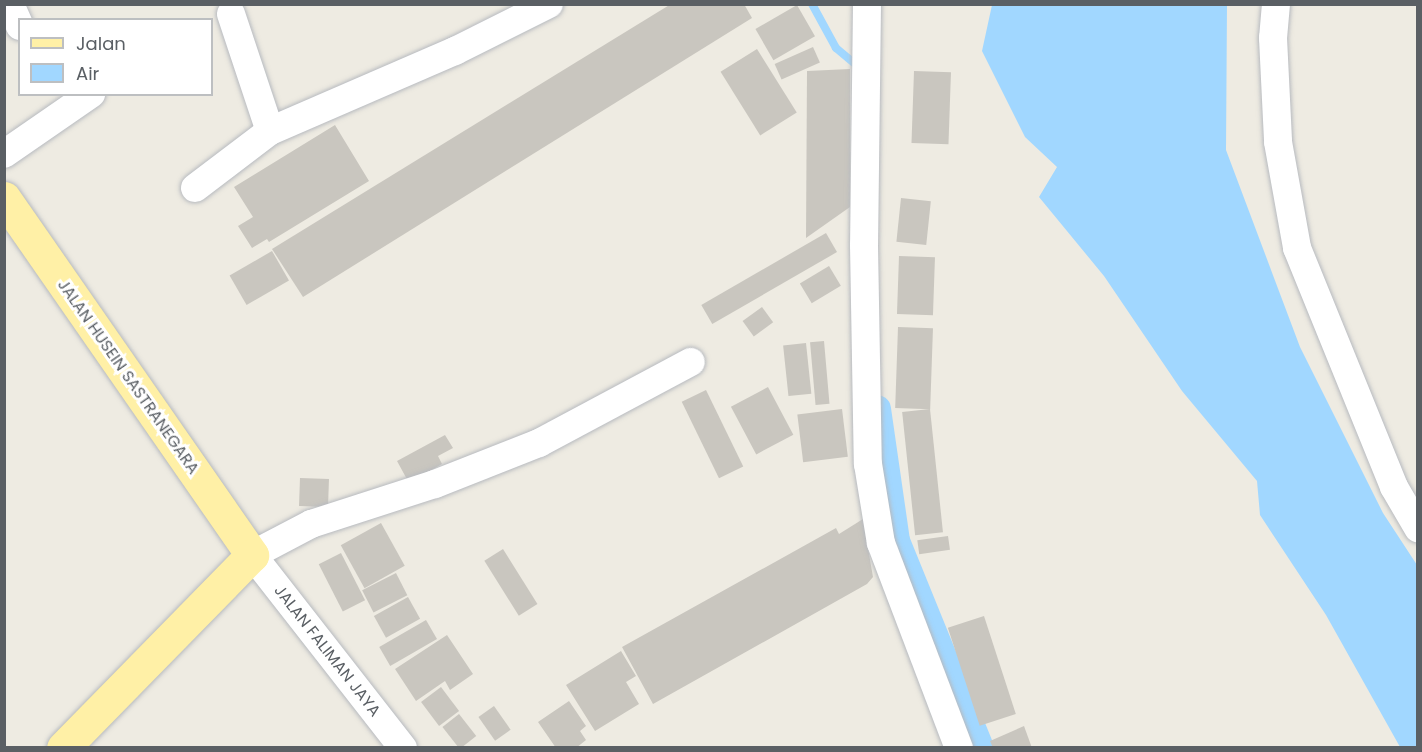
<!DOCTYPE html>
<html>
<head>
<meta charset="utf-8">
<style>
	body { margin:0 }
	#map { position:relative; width:1422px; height:752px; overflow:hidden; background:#eeebe2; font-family:Poppins,sans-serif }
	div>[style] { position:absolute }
	.water>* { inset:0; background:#a1d7ff }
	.stream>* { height:8px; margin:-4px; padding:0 4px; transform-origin:4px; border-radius:4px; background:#a1d7ff }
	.canal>* { height:28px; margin:-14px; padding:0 14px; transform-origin:14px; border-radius:14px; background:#a1d7ff }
	.building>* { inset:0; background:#c9c6bf; transform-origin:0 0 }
	.roads { filter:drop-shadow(0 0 2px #b7babf) drop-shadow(0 0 2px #b7babf) }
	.minor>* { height:28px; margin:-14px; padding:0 14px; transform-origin:14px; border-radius:14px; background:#fff }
	.major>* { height:33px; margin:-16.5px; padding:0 16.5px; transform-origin:16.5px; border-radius:16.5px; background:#fff0a6 }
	span { translate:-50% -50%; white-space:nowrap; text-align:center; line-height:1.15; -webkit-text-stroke:6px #fff; paint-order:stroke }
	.street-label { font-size:16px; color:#5a5f64 }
	.frame { position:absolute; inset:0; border:6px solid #5a5f64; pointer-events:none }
	.legend { position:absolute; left:18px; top:18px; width:195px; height:78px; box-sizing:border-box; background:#fff; border:2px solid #bdbfc1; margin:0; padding:8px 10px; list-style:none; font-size:18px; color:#5a5f64 }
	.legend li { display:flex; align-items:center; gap:12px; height:30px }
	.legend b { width:30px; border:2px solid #bdbfc1 }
</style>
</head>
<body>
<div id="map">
	<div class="water">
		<i style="clip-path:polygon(992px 5px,1227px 5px,1226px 150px,1300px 347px,1383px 513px,1417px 565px,1417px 747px,1400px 747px,1326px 615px,1260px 515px,1257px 481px,1182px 391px,1104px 276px,1039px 197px,1057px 167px,1025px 137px,982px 51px)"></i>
	</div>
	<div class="stream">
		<i style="left:812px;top:4px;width:50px;rotate:61.4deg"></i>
		<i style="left:836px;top:48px;width:30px;rotate:40deg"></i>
	</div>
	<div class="canal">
		<i style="left:877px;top:409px;width:133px;rotate:81.8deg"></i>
		<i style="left:896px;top:541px;width:223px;rotate:67.9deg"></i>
	</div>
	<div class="building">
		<i style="clip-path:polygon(671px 4px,744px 4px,752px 18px,303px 297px,272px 249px)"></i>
		<i style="left:797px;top:5px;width:36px;height:48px;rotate:60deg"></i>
		<i style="left:813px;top:47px;width:17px;height:42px;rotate:66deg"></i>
		<i style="left:757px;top:49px;width:75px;height:43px;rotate:58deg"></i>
		<i style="clip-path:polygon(850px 69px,850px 207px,806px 238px,807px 71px)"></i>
		<i style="left:914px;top:71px;width:37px;height:72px;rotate:2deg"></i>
		<i style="clip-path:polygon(335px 125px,369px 181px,269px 242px,267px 239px,252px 248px,238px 226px,253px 217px,234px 187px)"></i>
		<i style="left:901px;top:198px;width:30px;height:44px;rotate:6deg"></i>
		<i style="left:826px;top:233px;width:22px;height:144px;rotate:60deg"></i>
		<i style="left:272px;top:251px;width:34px;height:49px;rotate:60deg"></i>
		<i style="left:899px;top:256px;width:36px;height:58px;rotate:2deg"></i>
		<i style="left:829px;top:266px;width:23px;height:34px;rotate:59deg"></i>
		<i style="left:762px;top:307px;width:19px;height:24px;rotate:54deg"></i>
		<i style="left:898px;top:327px;width:35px;height:81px;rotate:2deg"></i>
		<i style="left:824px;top:341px;width:63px;height:14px;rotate:85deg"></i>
		<i style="left:806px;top:343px;width:51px;height:23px;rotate:84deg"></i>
		<i style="left:768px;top:387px;width:54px;height:42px;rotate:62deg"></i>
		<i style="left:706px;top:390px;width:85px;height:27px;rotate:64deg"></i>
		<i style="left:842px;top:409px;width:48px;height:45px;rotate:83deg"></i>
		<i style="left:930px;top:409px;width:124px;height:28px;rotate:84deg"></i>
		<i style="clip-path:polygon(445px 435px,453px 448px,438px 456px,442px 464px,409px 483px,397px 461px)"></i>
		<i style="left:300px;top:478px;width:29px;height:28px;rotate:2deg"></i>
		<i style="clip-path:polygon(863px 519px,873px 577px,867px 584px,653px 704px,622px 647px,836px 528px,839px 534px)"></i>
		<i style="left:381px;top:523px;width:49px;height:46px;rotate:61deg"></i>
		<i style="left:948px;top:536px;width:14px;height:31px;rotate:82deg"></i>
		<i style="left:503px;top:549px;width:65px;height:22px;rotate:58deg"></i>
		<i style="left:341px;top:553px;width:53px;height:25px;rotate:63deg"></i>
		<i style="left:396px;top:573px;width:25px;height:38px;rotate:63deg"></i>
		<i style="left:408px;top:597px;width:25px;height:39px;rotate:61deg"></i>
		<i style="left:984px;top:616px;width:103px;height:38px;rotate:72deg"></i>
		<i style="left:426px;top:620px;width:22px;height:54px;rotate:60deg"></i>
		<i style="clip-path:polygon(447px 635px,473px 674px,450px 690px,445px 681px,416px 701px,395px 669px)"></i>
		<i style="clip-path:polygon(621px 651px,636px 676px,626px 682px,639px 704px,595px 731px,566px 685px)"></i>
		<i style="left:441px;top:687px;width:30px;height:25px;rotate:53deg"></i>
		<i style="clip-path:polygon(569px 701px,586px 726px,580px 731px,586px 740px,576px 748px,556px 748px,538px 722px)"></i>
		<i style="left:494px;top:706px;width:29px;height:19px;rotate:55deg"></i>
		<i style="left:459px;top:714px;width:28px;height:21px;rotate:52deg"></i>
		<i style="clip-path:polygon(1024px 726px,1032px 748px,993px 748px,990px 741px)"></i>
	</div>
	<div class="roads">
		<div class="minor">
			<i style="left:10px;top:4px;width:24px;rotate:66deg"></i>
			<i style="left:867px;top:4px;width:241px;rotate:90.7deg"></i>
			<i style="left:864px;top:245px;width:219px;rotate:89deg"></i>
			<i style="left:868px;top:464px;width:80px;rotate:80.7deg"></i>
			<i style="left:881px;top:543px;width:219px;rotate:69.2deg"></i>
			<i style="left:1276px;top:4px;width:34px;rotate:95deg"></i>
			<i style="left:1273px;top:38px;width:104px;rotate:87.2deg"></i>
			<i style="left:1278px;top:142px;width:108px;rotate:79.8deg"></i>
			<i style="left:1297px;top:248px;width:258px;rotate:67.9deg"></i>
			<i style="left:1394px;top:487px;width:48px;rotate:59.7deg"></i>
			<i style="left:231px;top:14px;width:123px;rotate:71.6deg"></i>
			<i style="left:4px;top:154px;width:106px;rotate:-34.6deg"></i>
			<i style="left:195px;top:188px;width:94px;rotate:-37.2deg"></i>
			<i style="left:270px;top:131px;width:202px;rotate:-23.4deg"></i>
			<i style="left:455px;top:51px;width:105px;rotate:-26.6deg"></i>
			<i style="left:403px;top:748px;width:245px;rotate:-128deg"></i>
			<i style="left:252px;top:555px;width:67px;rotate:-27.7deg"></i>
			<i style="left:311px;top:524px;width:130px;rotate:-17.9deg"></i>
			<i style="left:435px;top:484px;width:112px;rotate:-21.5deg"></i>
			<i style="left:539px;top:443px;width:172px;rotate:-28.1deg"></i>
		</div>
		<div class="major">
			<i style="left:4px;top:198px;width:435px;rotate:55.2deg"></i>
			<i style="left:252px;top:555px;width:270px;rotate:134.4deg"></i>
		</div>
	</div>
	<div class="street-label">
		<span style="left:128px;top:377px;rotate:55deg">JALAN HUSEIN SASTRANEGARA</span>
		<span style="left:327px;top:651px;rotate:52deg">JALAN FALIMAN JAYA</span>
	</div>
	<div class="frame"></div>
	<ul class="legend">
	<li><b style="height:8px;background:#fff0a6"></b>Jalan</li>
	<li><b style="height:16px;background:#a1d7ff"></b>Air</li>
	</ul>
</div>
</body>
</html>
